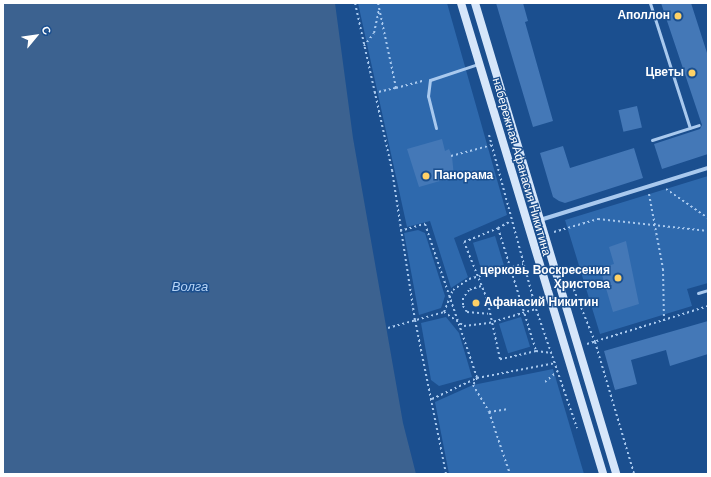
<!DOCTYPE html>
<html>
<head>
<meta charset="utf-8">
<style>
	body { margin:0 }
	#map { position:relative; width:711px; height:477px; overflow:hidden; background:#1b4f8f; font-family:Arial,sans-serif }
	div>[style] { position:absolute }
	.green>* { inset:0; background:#2e69ad; transform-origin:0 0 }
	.water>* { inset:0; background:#3c6290 }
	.building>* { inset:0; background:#4478b7; transform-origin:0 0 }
	.path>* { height:2px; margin-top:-1px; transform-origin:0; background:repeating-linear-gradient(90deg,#a9c9ee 0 2px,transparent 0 5px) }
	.lane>* { height:3px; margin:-1.5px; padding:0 1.5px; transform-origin:1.5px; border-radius:1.5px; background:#a9c9ee }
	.street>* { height:4px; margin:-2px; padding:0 2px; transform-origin:2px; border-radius:2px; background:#a9c9ee }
	.secondary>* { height:8px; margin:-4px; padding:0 4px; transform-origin:4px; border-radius:4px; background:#d6e6fa }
	.dots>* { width:11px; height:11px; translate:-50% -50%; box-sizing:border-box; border:2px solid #1b4f8f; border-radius:50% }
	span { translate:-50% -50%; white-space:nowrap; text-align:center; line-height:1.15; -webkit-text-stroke:3px #1b4f8f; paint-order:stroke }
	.poi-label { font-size:12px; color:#fff; font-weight:700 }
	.right { translate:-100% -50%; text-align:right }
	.left { translate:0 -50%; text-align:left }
	.street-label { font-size:12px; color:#fff }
	.water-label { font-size:13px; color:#b5d3f5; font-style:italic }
	.frame { position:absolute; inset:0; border:4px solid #fff; pointer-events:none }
	.north { position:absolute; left:16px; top:16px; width:40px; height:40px; -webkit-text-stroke:3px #1b4f8f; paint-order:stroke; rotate:61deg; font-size:11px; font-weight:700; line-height:16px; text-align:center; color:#fff }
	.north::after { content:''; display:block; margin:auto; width:14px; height:18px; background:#fff; clip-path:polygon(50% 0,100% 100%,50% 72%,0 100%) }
</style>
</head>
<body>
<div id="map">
	<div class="green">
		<i style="clip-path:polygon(358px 3px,447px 3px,507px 215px,454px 238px,468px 277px,451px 288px,430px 221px,407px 227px)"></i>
		<i style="clip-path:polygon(708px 176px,708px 283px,687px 289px,692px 306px,600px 334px,565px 220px)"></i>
		<i style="clip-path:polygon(418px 230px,425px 233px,445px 296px,441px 308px,419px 315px,404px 233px)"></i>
		<i style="left:495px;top:236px;width:30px;height:23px;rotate:73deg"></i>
		<i style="clip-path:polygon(446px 317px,459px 333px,472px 377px,439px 386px,431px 380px,421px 323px)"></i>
		<i style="left:521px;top:317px;width:31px;height:23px;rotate:73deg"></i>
		<i style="clip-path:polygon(553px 369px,584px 474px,449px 474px,435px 402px,473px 385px)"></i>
	</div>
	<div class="water">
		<i style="clip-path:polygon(3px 3px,335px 3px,353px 138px,403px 423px,416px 474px,3px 474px)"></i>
	</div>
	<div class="building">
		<i style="clip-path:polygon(496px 3px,523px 3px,528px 21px,525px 22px,553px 121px,533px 127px)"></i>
		<i style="clip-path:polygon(661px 3px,691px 3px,708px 56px,708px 154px,662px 169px,654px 144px,700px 129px,702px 125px)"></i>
		<i style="left:637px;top:106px;width:22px;height:19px;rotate:77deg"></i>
		<i style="clip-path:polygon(442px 139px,445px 151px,449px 149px,452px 156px,454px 177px,419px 187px,407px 149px)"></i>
		<i style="clip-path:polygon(563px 146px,570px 168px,634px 148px,643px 178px,565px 203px,559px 201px,553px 197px,540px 153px)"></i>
		<i style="clip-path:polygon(626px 241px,639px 304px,613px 312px,600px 268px,614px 264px,609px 247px)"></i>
		<i style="clip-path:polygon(708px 321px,708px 354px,670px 366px,666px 350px,631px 360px,637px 384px,615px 390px,604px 351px)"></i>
	</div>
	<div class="path">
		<i style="left:355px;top:3px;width:171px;rotate:77.5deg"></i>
		<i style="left:392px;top:170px;width:152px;rotate:81.3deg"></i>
		<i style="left:415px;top:320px;width:157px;rotate:78.6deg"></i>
		<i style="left:378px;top:3px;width:87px;rotate:78deg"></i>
		<i style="left:396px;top:88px;width:28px;rotate:-15deg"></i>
		<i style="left:364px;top:46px;width:16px;rotate:-52deg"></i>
		<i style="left:374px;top:33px;width:24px;rotate:-78deg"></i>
		<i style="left:374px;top:93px;width:23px;rotate:-13deg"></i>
		<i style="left:489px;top:135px;width:180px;rotate:74.9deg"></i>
		<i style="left:536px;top:309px;width:126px;rotate:71deg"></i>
		<i style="left:451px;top:156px;width:42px;rotate:-15deg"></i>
		<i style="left:666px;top:189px;width:51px;rotate:34.6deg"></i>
		<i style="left:649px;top:194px;width:76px;rotate:79.4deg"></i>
		<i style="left:663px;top:269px;width:52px;rotate:88.9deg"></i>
		<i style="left:498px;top:228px;width:129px;rotate:72.8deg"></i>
		<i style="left:536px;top:351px;width:37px;rotate:167deg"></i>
		<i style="left:500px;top:359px;width:61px;rotate:-102.2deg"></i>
		<i style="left:487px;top:299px;width:61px;rotate:-112deg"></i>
		<i style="left:464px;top:242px;width:37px;rotate:-22deg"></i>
		<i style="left:498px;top:228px;width:15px;rotate:-28deg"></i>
		<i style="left:400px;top:231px;width:26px;rotate:-16deg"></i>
		<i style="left:425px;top:224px;width:163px;rotate:71.3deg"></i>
		<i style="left:477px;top:378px;width:8px;rotate:120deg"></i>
		<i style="left:473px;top:385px;width:31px;rotate:59deg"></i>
		<i style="left:489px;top:412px;width:65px;rotate:71.3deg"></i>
		<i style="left:554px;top:232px;width:46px;rotate:-16.5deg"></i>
		<i style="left:598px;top:219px;width:111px;rotate:6.2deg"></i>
		<i style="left:570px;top:280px;width:67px;rotate:68deg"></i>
		<i style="left:595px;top:342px;width:138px;rotate:73.5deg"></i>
		<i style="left:481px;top:286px;width:13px;rotate:162deg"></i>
		<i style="left:469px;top:290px;width:10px;rotate:127deg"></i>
		<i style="left:463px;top:298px;width:8px;rotate:90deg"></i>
		<i style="left:463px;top:306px;width:7px;rotate:56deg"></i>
		<i style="left:467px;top:312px;width:21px;rotate:5deg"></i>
		<i style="left:444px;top:312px;width:24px;rotate:-68deg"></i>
		<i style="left:453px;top:290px;width:19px;rotate:-35deg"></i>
		<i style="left:469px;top:279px;width:56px;rotate:-15.5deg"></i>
		<i style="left:388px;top:328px;width:58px;rotate:-15.9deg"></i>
		<i style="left:444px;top:312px;width:24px;rotate:35deg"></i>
		<i style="left:464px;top:326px;width:25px;rotate:-7deg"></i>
		<i style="left:489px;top:323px;width:49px;rotate:-16.6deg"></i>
		<i style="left:587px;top:344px;width:127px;rotate:-17.4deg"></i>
		<i style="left:536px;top:351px;width:16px;rotate:7deg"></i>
		<i style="left:545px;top:382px;width:18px;rotate:-41deg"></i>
		<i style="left:432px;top:399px;width:50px;rotate:-25deg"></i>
		<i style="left:477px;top:378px;width:80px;rotate:-10.8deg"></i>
		<i style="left:489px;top:412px;width:18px;rotate:-9deg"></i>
	</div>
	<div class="lane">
		<i style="left:650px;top:3px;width:131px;rotate:72.3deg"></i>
		<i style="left:436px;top:128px;width:33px;rotate:-104deg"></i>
		<i style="left:428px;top:96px;width:16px;rotate:-83deg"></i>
		<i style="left:430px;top:80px;width:51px;rotate:-18.4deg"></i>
		<i style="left:652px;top:140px;width:49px;rotate:-17.7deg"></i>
		<i style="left:698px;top:293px;width:10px;rotate:-17deg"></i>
	</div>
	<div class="street">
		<i style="left:540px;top:220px;width:176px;rotate:-17.2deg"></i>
	</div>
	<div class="secondary">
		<i style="left:461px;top:3px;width:492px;rotate:73.2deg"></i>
		<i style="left:475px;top:3px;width:492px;rotate:73.3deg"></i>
	</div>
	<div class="dots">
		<i style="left:678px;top:16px;background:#ffd166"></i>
		<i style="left:692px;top:73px;background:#ffd166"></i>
		<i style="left:426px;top:176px;background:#ffd166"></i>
		<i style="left:618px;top:278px;background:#ffd166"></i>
		<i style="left:476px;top:303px;background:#ffd166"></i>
	</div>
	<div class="poi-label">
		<span class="right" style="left:670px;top:16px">Аполлон</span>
		<span class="right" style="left:684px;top:73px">Цветы</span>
		<span class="left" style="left:434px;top:176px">Панорама</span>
		<span class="right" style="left:610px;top:278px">церковь Воскресения<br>Христова</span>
		<span class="left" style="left:484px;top:303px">Афанасий Никитин</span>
	</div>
	<div class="street-label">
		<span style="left:521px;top:167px;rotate:74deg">набережная Афанасия Никитина</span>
	</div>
	<div class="water-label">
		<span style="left:190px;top:287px">Волга</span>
	</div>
	<div class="frame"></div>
	<div class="north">С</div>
</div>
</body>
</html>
